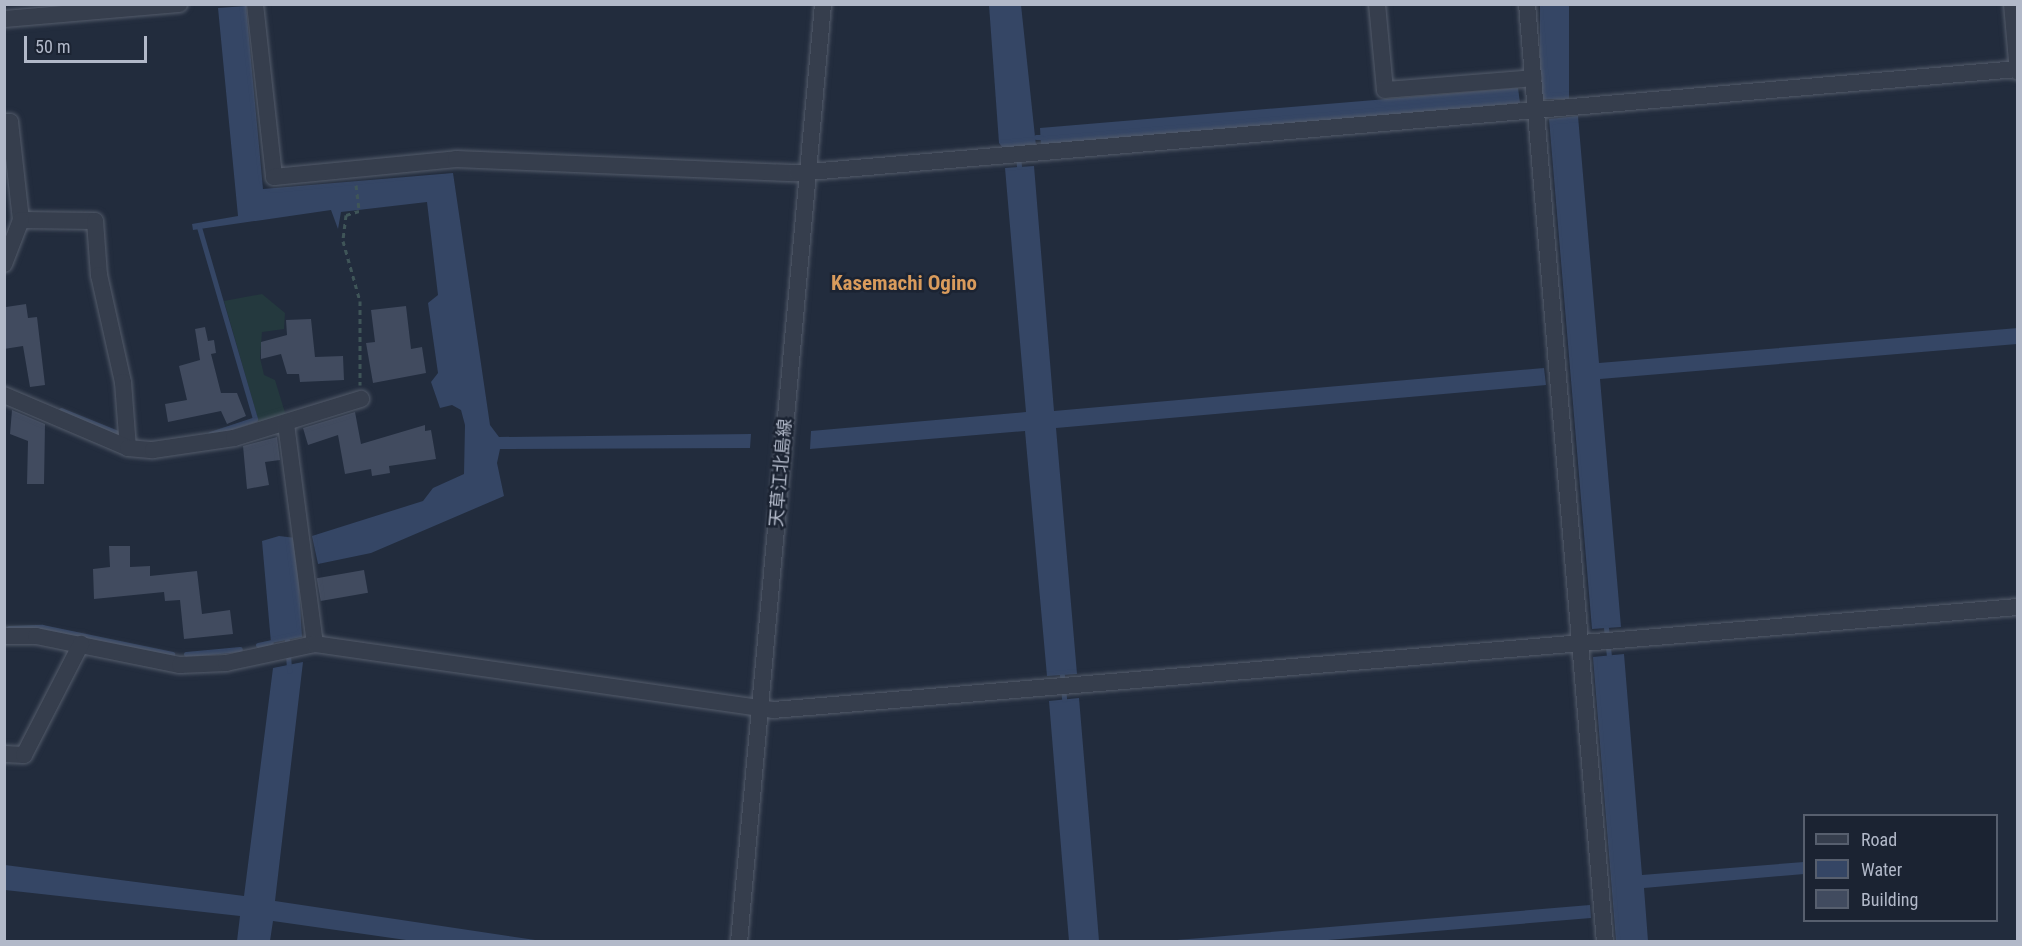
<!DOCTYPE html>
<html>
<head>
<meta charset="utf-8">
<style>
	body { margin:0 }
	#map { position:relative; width:2022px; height:946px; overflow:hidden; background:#222c3d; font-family:"Roboto Condensed","Noto Sans JP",sans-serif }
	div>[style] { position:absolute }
	.green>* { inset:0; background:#24393e }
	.water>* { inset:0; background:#354665; transform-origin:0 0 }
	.stream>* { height:5px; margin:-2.5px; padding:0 2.5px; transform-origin:2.5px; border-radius:2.5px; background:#354665 }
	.building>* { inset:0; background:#414b5f; transform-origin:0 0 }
	.path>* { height:3px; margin-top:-1.5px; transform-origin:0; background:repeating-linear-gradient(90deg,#3f5558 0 4.5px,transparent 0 9px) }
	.roads { filter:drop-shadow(0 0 2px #545c6b) drop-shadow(0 0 2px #545c6b) }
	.minor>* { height:16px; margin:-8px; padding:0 8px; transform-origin:8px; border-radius:8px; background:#363e4d }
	span { translate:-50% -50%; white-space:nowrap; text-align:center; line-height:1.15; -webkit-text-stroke:5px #1b2332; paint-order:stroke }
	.street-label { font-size:18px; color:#b2b9c9 }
	.quarter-label { font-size:21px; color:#d99b5c; font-weight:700 }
	.frame { position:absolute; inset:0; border:6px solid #b2b9c9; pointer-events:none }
	.legend { position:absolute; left:1803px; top:814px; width:195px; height:108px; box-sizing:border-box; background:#1b2332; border:2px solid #575f6e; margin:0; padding:8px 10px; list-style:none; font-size:18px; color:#b2b9c9 }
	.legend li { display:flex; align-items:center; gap:12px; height:30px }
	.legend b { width:30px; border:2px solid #575f6e }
	.scale { position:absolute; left:24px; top:36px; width:123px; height:27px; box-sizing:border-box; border:3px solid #b2b9c9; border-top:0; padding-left:8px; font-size:18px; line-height:21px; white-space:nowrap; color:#b2b9c9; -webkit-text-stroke:4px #1b2332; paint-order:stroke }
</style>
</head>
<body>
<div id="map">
	<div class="green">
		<i style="clip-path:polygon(262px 294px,285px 313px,284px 329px,262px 332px,260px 358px,264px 375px,275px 380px,286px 416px,259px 423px,224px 301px)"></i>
	</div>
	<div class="water">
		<i style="clip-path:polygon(989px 5px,1021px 5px,1036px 146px,1003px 148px,999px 143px)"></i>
		<i style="left:1540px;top:5px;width:29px;height:94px"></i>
		<i style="clip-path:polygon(246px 6px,263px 189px,453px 173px,490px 425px,499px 437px,751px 434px,750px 448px,500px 449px,497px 463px,504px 496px,371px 553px,318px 564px,312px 536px,423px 501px,433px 488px,464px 474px,465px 425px,461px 410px,452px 405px,440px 408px,431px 382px,438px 373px,428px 303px,438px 295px,427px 202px,341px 212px,338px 229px,331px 210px,193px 230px,192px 224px,238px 216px,218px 8px)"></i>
		<i style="clip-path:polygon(1518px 88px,1520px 103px,1041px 146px,1040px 128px)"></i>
		<i style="clip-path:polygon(1578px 116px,1599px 363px,2018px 328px,2017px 344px,1600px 379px,1621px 627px,1592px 629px,1549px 119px)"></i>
		<i style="clip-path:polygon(1034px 166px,1054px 411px,1544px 368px,1546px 385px,1056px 428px,1077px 674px,1047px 676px,1025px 431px,810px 449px,811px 431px,1026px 412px,1005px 168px)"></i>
		<i style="clip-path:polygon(279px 536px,296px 538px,302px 637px,271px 643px,262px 541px)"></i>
		<i style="clip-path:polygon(1624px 654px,1642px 875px,1804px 862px,1804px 874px,1644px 888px,1648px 941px,1616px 941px,1593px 657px)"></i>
		<i style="clip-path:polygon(303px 662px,275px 901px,542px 941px,413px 941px,273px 921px,270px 941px,237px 941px,240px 916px,5px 890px,5px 865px,244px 896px,273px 668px)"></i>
		<i style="clip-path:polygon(1079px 698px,1093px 866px,1099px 941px,1069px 941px,1062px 859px,1049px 701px)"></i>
		<i style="clip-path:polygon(1590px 905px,1591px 918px,1316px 941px,1165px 941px)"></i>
	</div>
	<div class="stream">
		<i style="left:1036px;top:137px;width:5px"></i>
		<i style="left:1018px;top:155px;width:12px;rotate:85deg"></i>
		<i style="left:199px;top:227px;width:200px;rotate:73.7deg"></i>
		<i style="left:255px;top:419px;width:47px;rotate:161.6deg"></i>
		<i style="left:61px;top:410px;width:64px;rotate:22.1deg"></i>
		<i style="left:9px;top:628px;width:33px;rotate:-2deg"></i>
		<i style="left:42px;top:627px;width:133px;rotate:11.7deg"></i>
		<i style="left:1606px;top:628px;width:28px;rotate:84deg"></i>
		<i style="left:287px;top:640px;width:31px;rotate:86deg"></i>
		<i style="left:258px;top:645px;width:13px;rotate:-13deg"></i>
		<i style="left:186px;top:654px;width:54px;rotate:-5.3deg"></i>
		<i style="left:1062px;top:675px;width:25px;rotate:85deg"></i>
	</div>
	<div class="building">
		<i style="clip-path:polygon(26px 304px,28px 318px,37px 317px,45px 385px,30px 387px,23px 346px,4px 349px,6px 307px)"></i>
		<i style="clip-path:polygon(406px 306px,411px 349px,422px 347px,426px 373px,373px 383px,366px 343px,375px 342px,371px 310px)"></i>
		<i style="clip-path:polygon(311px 319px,315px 357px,343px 356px,344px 380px,300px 382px,299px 374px,287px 374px,281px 354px,261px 359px,261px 342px,287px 335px,286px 320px)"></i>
		<i style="clip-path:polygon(205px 327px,208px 341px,214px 340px,216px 353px,211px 354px,221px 393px,237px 393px,246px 416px,227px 424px,221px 411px,168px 422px,165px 404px,187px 400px,179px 366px,200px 360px,195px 329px)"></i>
		<i style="clip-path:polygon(12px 410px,45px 424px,44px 484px,27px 484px,28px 441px,10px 434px)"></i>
		<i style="clip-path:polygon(355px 412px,361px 444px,425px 425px,425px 431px,431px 430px,436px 459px,389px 466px,390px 473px,372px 476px,371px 469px,345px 474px,338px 435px,308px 445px,303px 428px)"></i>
		<i style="clip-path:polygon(277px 437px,280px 460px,265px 462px,269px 485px,247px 489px,243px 446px)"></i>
		<i style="clip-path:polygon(109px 546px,130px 546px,130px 567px,150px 566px,150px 576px,197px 571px,202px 614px,230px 610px,233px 634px,184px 639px,180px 600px,165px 601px,164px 592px,94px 599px,93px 569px,110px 567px)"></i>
		<i style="left:364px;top:570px;width:23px;height:48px;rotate:80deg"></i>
	</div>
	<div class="path">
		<i style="left:356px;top:185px;width:26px;rotate:83deg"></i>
		<i style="left:359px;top:211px;width:14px;rotate:163deg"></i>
		<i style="left:346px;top:215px;width:26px;rotate:97deg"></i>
		<i style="left:343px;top:241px;width:62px;rotate:74.2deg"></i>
		<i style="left:360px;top:301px;width:84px;rotate:90deg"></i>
	</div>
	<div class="roads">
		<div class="minor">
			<i style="left:255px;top:4px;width:174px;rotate:83.7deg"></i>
			<i style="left:274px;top:177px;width:183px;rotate:-5.6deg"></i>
			<i style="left:456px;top:159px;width:341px;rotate:2.4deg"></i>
			<i style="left:797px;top:173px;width:1224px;rotate:-4.87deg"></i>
			<i style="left:1377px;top:4px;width:86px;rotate:84.7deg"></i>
			<i style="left:1385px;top:90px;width:149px;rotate:-4.6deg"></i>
			<i style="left:1527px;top:4px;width:941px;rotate:85.25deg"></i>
			<i style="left:2012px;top:4px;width:68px;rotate:85deg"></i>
			<i style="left:4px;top:19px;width:176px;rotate:-4.9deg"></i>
			<i style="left:4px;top:122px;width:6px"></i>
			<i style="left:10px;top:122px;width:99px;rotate:83.6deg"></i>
			<i style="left:21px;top:220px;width:74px;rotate:0.8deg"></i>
			<i style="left:95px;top:221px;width:54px;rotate:85.8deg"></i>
			<i style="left:99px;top:275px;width:110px;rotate:77.4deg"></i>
			<i style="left:123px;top:382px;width:66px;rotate:85.7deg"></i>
			<i style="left:4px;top:264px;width:47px;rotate:-68.9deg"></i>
			<i style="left:4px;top:395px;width:135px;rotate:23.1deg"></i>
			<i style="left:128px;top:448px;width:25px;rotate:5deg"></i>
			<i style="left:153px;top:450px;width:82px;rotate:-8.4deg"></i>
			<i style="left:234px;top:438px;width:133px;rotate:-17.1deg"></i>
			<i style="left:286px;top:424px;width:222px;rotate:82.5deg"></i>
			<i style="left:4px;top:636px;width:32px"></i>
			<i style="left:36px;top:636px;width:147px;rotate:11.4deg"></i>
			<i style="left:180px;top:665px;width:46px;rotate:-2.5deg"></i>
			<i style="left:226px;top:663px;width:91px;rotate:-12.1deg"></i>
			<i style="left:315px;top:644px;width:463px;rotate:8.2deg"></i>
			<i style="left:773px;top:710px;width:1249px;rotate:-4.73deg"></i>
			<i style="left:4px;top:754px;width:20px;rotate:3deg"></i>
			<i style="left:24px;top:755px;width:125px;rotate:-62.8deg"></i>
			<i style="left:739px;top:942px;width:942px;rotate:-84.88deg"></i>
		</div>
	</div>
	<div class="street-label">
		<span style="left:781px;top:473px;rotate:-85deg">天草江北島線</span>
	</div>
	<div class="quarter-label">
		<span style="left:904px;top:283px">Kasemachi Ogino</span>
	</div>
	<div class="frame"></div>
	<ul class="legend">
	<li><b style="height:8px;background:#363e4d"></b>Road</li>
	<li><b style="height:16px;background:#354665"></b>Water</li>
	<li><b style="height:16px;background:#414b5f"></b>Building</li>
	</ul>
	<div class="scale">50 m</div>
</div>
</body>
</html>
